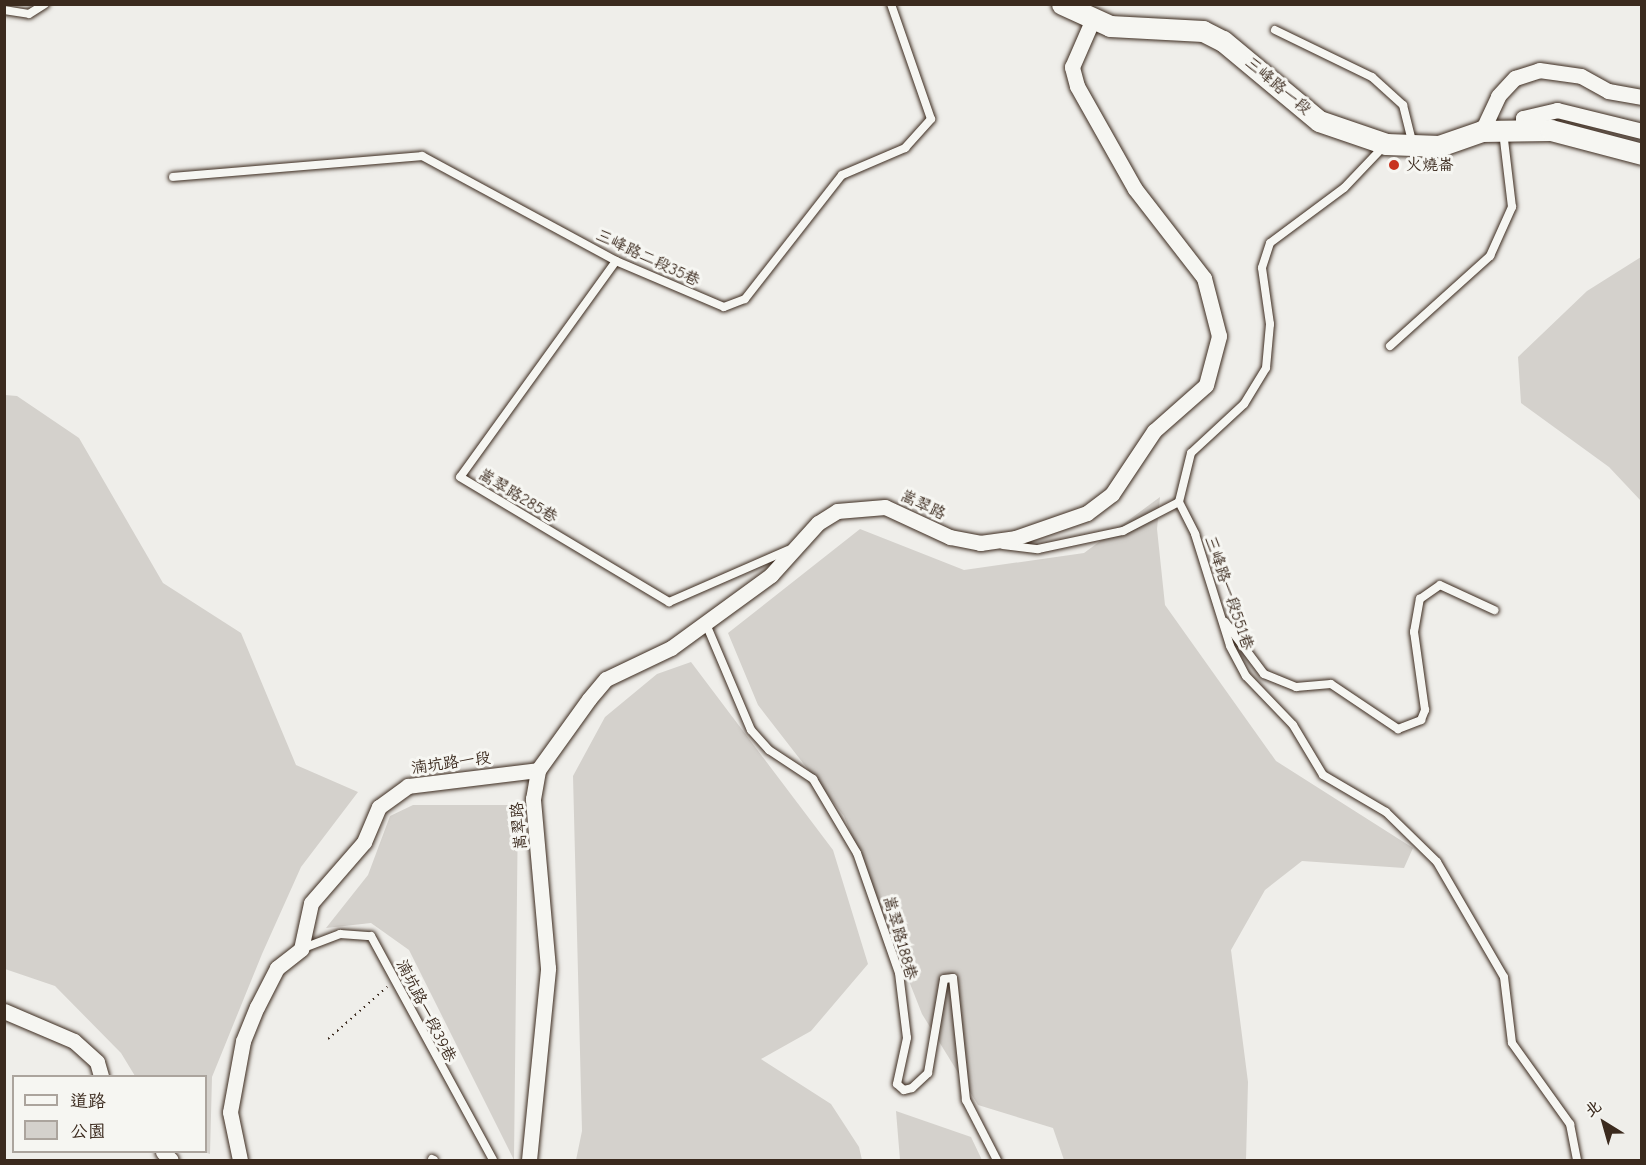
<!DOCTYPE html>
<html>
<head>
<meta charset="utf-8">
<style>
	body { margin:0 }
	#map { position:relative; width:1646px; height:1165px; overflow:hidden; background:#efeeea; font-family:"Comic Neue","LXGW WenKai TC",sans-serif }
	div>[style] { position:absolute }
	.green>* { inset:0; background:#d4d1cc }
	.path>* { height:2px; margin-top:-1px; transform-origin:0; background:repeating-linear-gradient(90deg,#3b2a1e 0 1.5px,transparent 0 6px) }
	.roads { filter:drop-shadow(0 0 2px #3b2a1e) drop-shadow(0 0 2px #3b2a1e) }
	.lane>* { height:8px; margin:-4px; padding:0 4px; transform-origin:4px; border-radius:4px; background:#f6f6f2 }
	.street>* { height:15px; margin:-7.5px; padding:0 7.5px; transform-origin:7.5px; border-radius:7.5px; background:#f6f6f2 }
	.secondary>* { height:21px; margin:-10.5px; padding:0 10.5px; transform-origin:10.5px; border-radius:10.5px; background:#f6f6f2 }
	.dots>* { width:16px; height:16px; translate:-50% -50%; box-sizing:border-box; border:3px solid #f6f6f2; border-radius:50% }
	span { translate:-50% -50%; white-space:nowrap; text-align:center; line-height:1.15; -webkit-text-stroke:6px #f6f6f2; paint-order:stroke }
	.street-label { font-size:16px; color:#3b2a1e }
	.poi-label { font-size:16px; color:#3b2a1e }
	.left { translate:0 -50%; text-align:left }
	.frame { position:absolute; inset:0; border:6px solid #3b2a1e; pointer-events:none }
	.legend { position:absolute; left:12px; top:1075px; width:195px; height:78px; box-sizing:border-box; background:#f6f6f2; border:2px solid #aba49d; margin:0; padding:8px 10px; list-style:none; font-size:18px; color:#3b2a1e }
	.legend li { display:flex; align-items:center; gap:12px; height:30px }
	.legend b { width:30px; border:2px solid #aba49d }
	.north { position:absolute; left:1574px; top:1093px; width:60px; height:60px; -webkit-text-stroke:4px #f6f6f2; paint-order:stroke; rotate:323deg; font-size:16px; font-weight:700; line-height:24px; text-align:center; color:#3b2a1e }
	.north::after { content:''; display:block; margin:auto; width:21px; height:27px; background:#3b2a1e; clip-path:polygon(50% 0,100% 100%,50% 72%,0 100%) }
</style>
</head>
<body>
<div id="map">
	<div class="green">
		<i style="clip-path:polygon(1641px 257px,1641px 501px,1609px 467px,1521px 403px,1518px 357px,1587px 291px)"></i>
		<i style="clip-path:polygon(5px 395px,17px 396px,79px 438px,163px 583px,241px 633px,296px 765px,358px 792px,301px 867px,262px 954px,212px 1077px,210px 1154px,204px 1152px,206px 1076px,135px 1076px,121px 1053px,55px 986px,5px 969px)"></i>
		<i style="clip-path:polygon(1160px 497px,1157px 529px,1165px 605px,1276px 761px,1413px 848px,1404px 868px,1302px 861px,1265px 890px,1231px 950px,1248px 1082px,1246px 1160px,1064px 1160px,1053px 1128px,978px 1105px,922px 1014px,844px 816px,758px 705px,728px 633px,860px 529px,964px 570px,1084px 553px)"></i>
		<i style="clip-path:polygon(691px 662px,833px 850px,868px 964px,811px 1031px,761px 1059px,831px 1104px,859px 1147px,862px 1160px,576px 1160px,582px 1131px,573px 776px,605px 717px,657px 674px)"></i>
		<i style="clip-path:polygon(413px 805px,518px 805px,514px 1160px,409px 950px,371px 923px,326px 928px,368px 875px,390px 816px)"></i>
		<i style="clip-path:polygon(896px 1111px,971px 1137px,982px 1160px,900px 1160px)"></i>
	</div>
	<div class="path">
		<i style="left:328px;top:1039px;width:79px;rotate:-41.4deg"></i>
	</div>
	<div class="roads">
		<div class="lane">
			<i style="left:4px;top:10px;width:25px;rotate:9deg"></i>
			<i style="left:29px;top:14px;width:19px;rotate:-32deg"></i>
			<i style="left:1275px;top:30px;width:108px;rotate:25.9deg"></i>
			<i style="left:1372px;top:77px;width:42px;rotate:42.1deg"></i>
			<i style="left:1403px;top:105px;width:38px;rotate:76deg"></i>
			<i style="left:1385px;top:145px;width:59px;rotate:133.6deg"></i>
			<i style="left:1344px;top:188px;width:92px;rotate:143.4deg"></i>
			<i style="left:1270px;top:243px;width:26px;rotate:108deg"></i>
			<i style="left:1262px;top:268px;width:57px;rotate:81.9deg"></i>
			<i style="left:1270px;top:324px;width:44px;rotate:95.2deg"></i>
			<i style="left:1266px;top:368px;width:42px;rotate:121.4deg"></i>
			<i style="left:1244px;top:404px;width:72px;rotate:137.2deg"></i>
			<i style="left:1191px;top:453px;width:50px;rotate:103.8deg"></i>
			<i style="left:1179px;top:502px;width:36px;rotate:63deg"></i>
			<i style="left:1195px;top:534px;width:117px;rotate:72.6deg"></i>
			<i style="left:1230px;top:646px;width:34px;rotate:62deg"></i>
			<i style="left:1246px;top:676px;width:68px;rotate:46.2deg"></i>
			<i style="left:1293px;top:725px;width:58px;rotate:59deg"></i>
			<i style="left:1323px;top:775px;width:73px;rotate:30.4deg"></i>
			<i style="left:1386px;top:812px;width:71px;rotate:44.4deg"></i>
			<i style="left:1437px;top:862px;width:133px;rotate:59.8deg"></i>
			<i style="left:1504px;top:977px;width:66px;rotate:83.1deg"></i>
			<i style="left:1512px;top:1043px;width:100px;rotate:54.4deg"></i>
			<i style="left:1570px;top:1124px;width:37px;rotate:79deg"></i>
			<i style="left:173px;top:177px;width:250px;rotate:-4.8deg"></i>
			<i style="left:422px;top:156px;width:221px;rotate:28.4deg"></i>
			<i style="left:616px;top:261px;width:117px;rotate:23.1deg"></i>
			<i style="left:724px;top:307px;width:22px;rotate:-21deg"></i>
			<i style="left:745px;top:299px;width:157px;rotate:-52deg"></i>
			<i style="left:842px;top:175px;width:69px;rotate:-23.2deg"></i>
			<i style="left:905px;top:148px;width:39px;rotate:-48deg"></i>
			<i style="left:931px;top:119px;width:122px;rotate:-109.2deg"></i>
			<i style="left:616px;top:261px;width:266px;rotate:125.8deg"></i>
			<i style="left:460px;top:477px;width:244px;rotate:30.9deg"></i>
			<i style="left:669px;top:602px;width:130px;rotate:-23.6deg"></i>
			<i style="left:1390px;top:346px;width:135px;rotate:-42deg"></i>
			<i style="left:1490px;top:256px;width:54px;rotate:-65.8deg"></i>
			<i style="left:1512px;top:207px;width:77px;rotate:-96.8deg"></i>
			<i style="left:1003px;top:545px;width:35px;rotate:7deg"></i>
			<i style="left:1038px;top:549px;width:87px;rotate:-12deg"></i>
			<i style="left:1123px;top:531px;width:63px;rotate:-27.4deg"></i>
			<i style="left:1225px;top:622px;width:65px;rotate:53.1deg"></i>
			<i style="left:1264px;top:674px;width:35px;rotate:22deg"></i>
			<i style="left:1296px;top:687px;width:35px;rotate:-5deg"></i>
			<i style="left:1331px;top:684px;width:81px;rotate:33.9deg"></i>
			<i style="left:1398px;top:729px;width:25px;rotate:-21deg"></i>
			<i style="left:1421px;top:720px;width:11px;rotate:-68deg"></i>
			<i style="left:1425px;top:710px;width:79px;rotate:-98deg"></i>
			<i style="left:1414px;top:632px;width:34px;rotate:-80deg"></i>
			<i style="left:1420px;top:599px;width:24px;rotate:-35deg"></i>
			<i style="left:1440px;top:585px;width:60px;rotate:24.8deg"></i>
			<i style="left:706px;top:624px;width:115px;rotate:67deg"></i>
			<i style="left:751px;top:730px;width:27px;rotate:48deg"></i>
			<i style="left:769px;top:750px;width:53px;rotate:33.4deg"></i>
			<i style="left:813px;top:779px;width:86px;rotate:59.3deg"></i>
			<i style="left:857px;top:853px;width:127px;rotate:70.7deg"></i>
			<i style="left:899px;top:973px;width:65px;rotate:83deg"></i>
			<i style="left:907px;top:1038px;width:47px;rotate:102.3deg"></i>
			<i style="left:897px;top:1084px;width:9px;rotate:41deg"></i>
			<i style="left:904px;top:1090px;width:8px;rotate:-14deg"></i>
			<i style="left:912px;top:1088px;width:22px;rotate:-43deg"></i>
			<i style="left:928px;top:1073px;width:95px;rotate:-80.3deg"></i>
			<i style="left:944px;top:979px;width:9px;rotate:-6deg"></i>
			<i style="left:953px;top:978px;width:123px;rotate:83.9deg"></i>
			<i style="left:966px;top:1100px;width:68px;rotate:62.7deg"></i>
			<i style="left:301px;top:949px;width:42px;rotate:-21deg"></i>
			<i style="left:340px;top:934px;width:31px;rotate:4deg"></i>
			<i style="left:371px;top:936px;width:255px;rotate:61.4deg"></i>
			<i style="left:432px;top:1159px;width:2px;rotate:27deg"></i>
		</div>
		<div class="street">
			<i style="left:1523px;top:130px;width:12px;rotate:-90deg"></i>
			<i style="left:1523px;top:118px;width:35px;rotate:-13deg"></i>
			<i style="left:1557px;top:110px;width:88px;rotate:13.9deg"></i>
			<i style="left:1482px;top:131px;width:38px;rotate:-65deg"></i>
			<i style="left:1498px;top:96px;width:25px;rotate:-47deg"></i>
			<i style="left:1515px;top:78px;width:25px;rotate:-18deg"></i>
			<i style="left:1539px;top:70px;width:42px;rotate:8.1deg"></i>
			<i style="left:1581px;top:76px;width:31px;rotate:29deg"></i>
			<i style="left:1608px;top:91px;width:35px;rotate:10deg"></i>
			<i style="left:4px;top:1011px;width:76px;rotate:23.2deg"></i>
			<i style="left:74px;top:1041px;width:31px;rotate:42deg"></i>
			<i style="left:97px;top:1062px;width:15px;rotate:74deg"></i>
			<i style="left:163px;top:1152px;width:11px;rotate:45deg"></i>
			<i style="left:240px;top:1160px;width:49px;rotate:-101.8deg"></i>
			<i style="left:230px;top:1112px;width:72px;rotate:-79.6deg"></i>
			<i style="left:243px;top:1041px;width:37px;rotate:-68deg"></i>
			<i style="left:257px;top:1007px;width:44px;rotate:-62.9deg"></i>
			<i style="left:277px;top:968px;width:31px;rotate:-38deg"></i>
			<i style="left:301px;top:949px;width:47px;rotate:-77.7deg"></i>
			<i style="left:311px;top:903px;width:81px;rotate:-49deg"></i>
			<i style="left:364px;top:842px;width:38px;rotate:-67deg"></i>
			<i style="left:379px;top:807px;width:36px;rotate:-36deg"></i>
			<i style="left:408px;top:786px;width:131px;rotate:-7deg"></i>
			<i style="left:529px;top:1160px;width:193px;rotate:-84.3deg"></i>
			<i style="left:548px;top:968px;width:170px;rotate:-95.1deg"></i>
			<i style="left:533px;top:799px;width:29px;rotate:-80deg"></i>
			<i style="left:538px;top:770px;width:87px;rotate:-54.3deg"></i>
			<i style="left:589px;top:699px;width:26px;rotate:-50deg"></i>
			<i style="left:606px;top:679px;width:72px;rotate:-25.5deg"></i>
			<i style="left:671px;top:648px;width:124px;rotate:-36.1deg"></i>
			<i style="left:771px;top:575px;width:70px;rotate:-47.9deg"></i>
			<i style="left:818px;top:523px;width:22px;rotate:-32deg"></i>
			<i style="left:837px;top:511px;width:48px;rotate:-4.8deg"></i>
			<i style="left:885px;top:507px;width:72px;rotate:24.8deg"></i>
			<i style="left:950px;top:537px;width:31px;rotate:11deg"></i>
			<i style="left:980px;top:543px;width:35px;rotate:-8deg"></i>
			<i style="left:1015px;top:538px;width:76px;rotate:-19.1deg"></i>
			<i style="left:1087px;top:513px;width:31px;rotate:-37deg"></i>
			<i style="left:1112px;top:494px;width:76px;rotate:-56.3deg"></i>
			<i style="left:1154px;top:431px;width:69px;rotate:-41.5deg"></i>
			<i style="left:1206px;top:385px;width:51px;rotate:-75.1deg"></i>
			<i style="left:1219px;top:336px;width:60px;rotate:-104.5deg"></i>
			<i style="left:1204px;top:278px;width:113px;rotate:-127.8deg"></i>
			<i style="left:1135px;top:189px;width:118px;rotate:-119.4deg"></i>
			<i style="left:1077px;top:86px;width:20px;rotate:-105deg"></i>
			<i style="left:1072px;top:67px;width:50px;rotate:-66.5deg"></i>
		</div>
		<div class="secondary">
			<i style="left:1062px;top:4px;width:53px;rotate:24.6deg"></i>
			<i style="left:1110px;top:26px;width:93px;rotate:3.1deg"></i>
			<i style="left:1203px;top:31px;width:22px;rotate:27deg"></i>
			<i style="left:1223px;top:41px;width:125px;rotate:39.8deg"></i>
			<i style="left:1319px;top:121px;width:71px;rotate:18.9deg"></i>
			<i style="left:1386px;top:144px;width:53px;rotate:2.2deg"></i>
			<i style="left:1439px;top:146px;width:46px;rotate:-19.2deg"></i>
			<i style="left:1482px;top:131px;width:69px;rotate:-0.8deg"></i>
			<i style="left:1551px;top:130px;width:94px;rotate:14.8deg"></i>
		</div>
	</div>
	<div class="dots">
		<i style="left:1394px;top:165px;background:#c8321e"></i>
	</div>
	<div class="street-label">
		<span style="left:1278px;top:86px;rotate:40deg">三峰路一段</span>
		<span style="left:648px;top:258px;rotate:25deg">三峰路二段35巷</span>
		<span style="left:518px;top:496px;rotate:31deg">嵩翠路285巷</span>
		<span style="left:923px;top:505px;rotate:25deg">嵩翠路</span>
		<span style="left:1229px;top:593px;rotate:71deg">三峰路一段551巷</span>
		<span style="left:451px;top:763px;rotate:-8deg">湳坑路一段</span>
		<span style="left:519px;top:826px;rotate:-95deg">嵩翠路</span>
		<span style="left:900px;top:938px;rotate:74deg">嵩翠路188巷</span>
		<span style="left:426px;top:1011px;rotate:63deg">湳坑路一段39巷</span>
	</div>
	<div class="poi-label">
		<span class="left" style="left:1406px;top:165px">火燒崙</span>
	</div>
	<div class="frame"></div>
	<ul class="legend">
	<li><b style="height:8px;background:#f6f6f2"></b>道路</li>
	<li><b style="height:16px;background:#d4d1cc"></b>公園</li>
	</ul>
	<div class="north">北</div>
</div>
</body>
</html>
